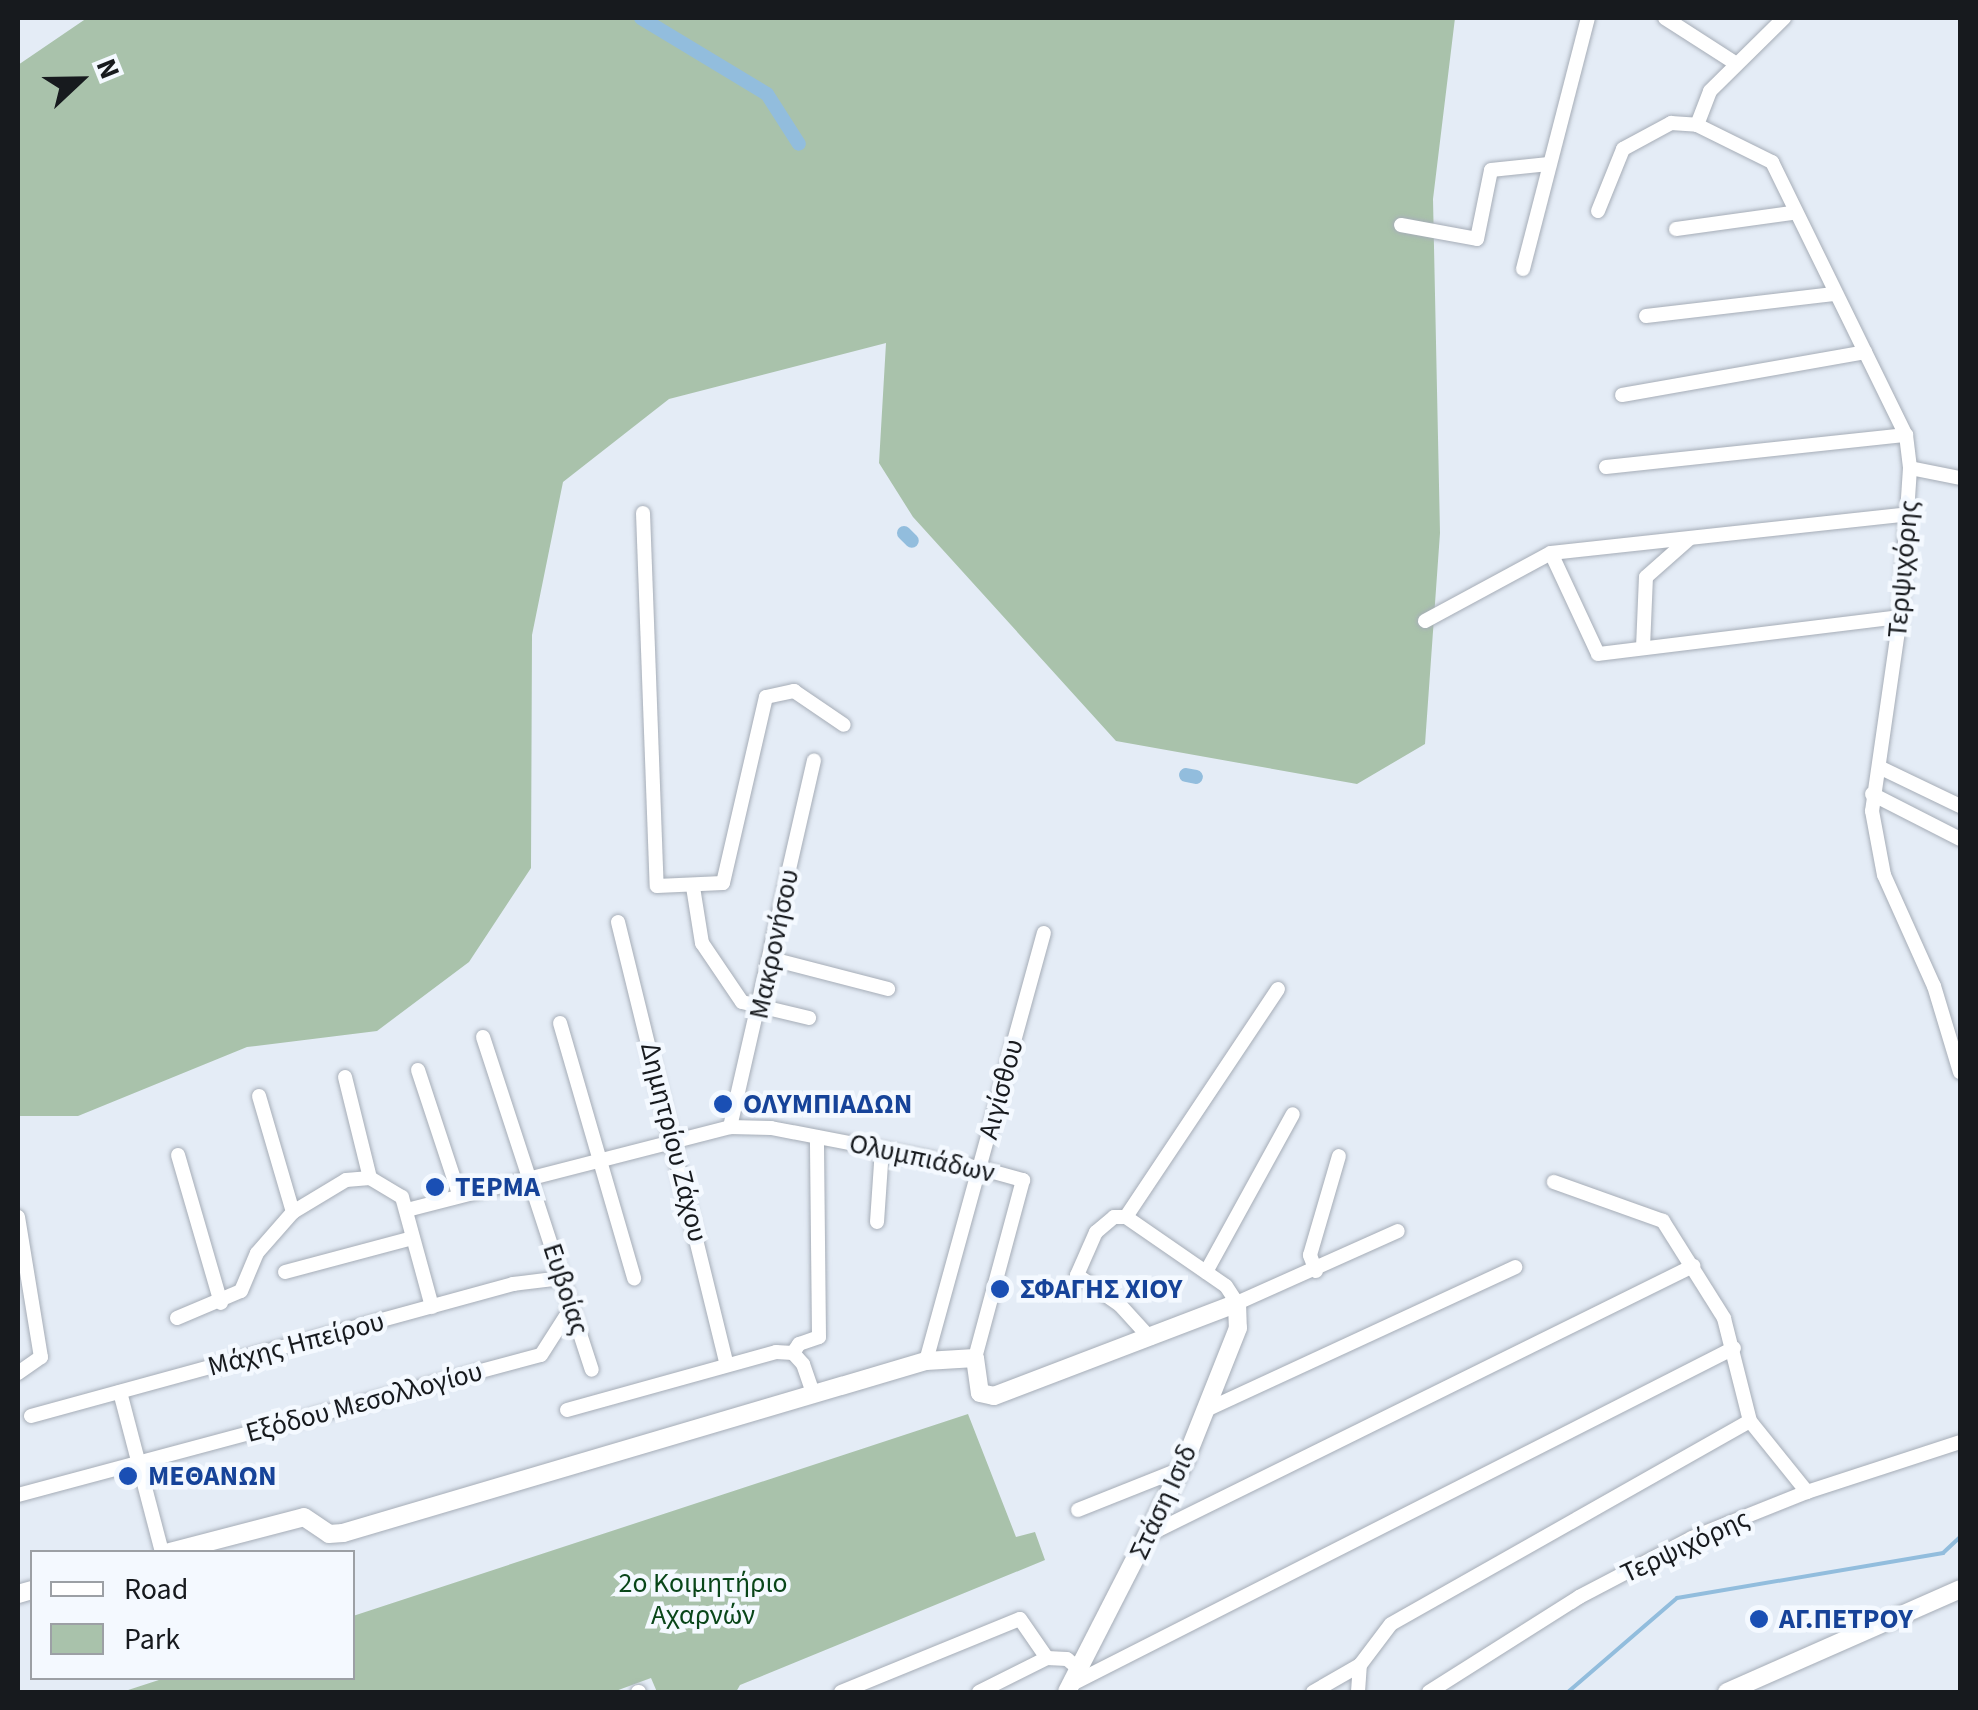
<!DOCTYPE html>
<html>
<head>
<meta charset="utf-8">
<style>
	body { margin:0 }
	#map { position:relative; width:1978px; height:1710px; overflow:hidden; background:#e4ecf6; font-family:"Source Sans 3",sans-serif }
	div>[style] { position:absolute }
	.green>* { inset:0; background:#a9c2ab }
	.stream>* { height:4px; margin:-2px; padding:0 2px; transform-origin:2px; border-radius:2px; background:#92bddd }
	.canal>* { height:14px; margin:-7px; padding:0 7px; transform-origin:7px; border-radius:7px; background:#92bddd }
	.roads { filter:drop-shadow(0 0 2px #a6adb7) drop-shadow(0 0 2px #a6adb7) }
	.street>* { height:14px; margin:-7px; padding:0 7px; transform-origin:7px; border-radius:7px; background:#fff }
	.secondary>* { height:18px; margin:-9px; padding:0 9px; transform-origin:9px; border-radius:9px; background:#fff }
	.dots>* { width:28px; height:28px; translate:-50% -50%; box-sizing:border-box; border:5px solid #f4f9ff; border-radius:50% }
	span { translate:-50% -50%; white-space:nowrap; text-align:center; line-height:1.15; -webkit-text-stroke:9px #f4f9ff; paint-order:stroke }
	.street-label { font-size:28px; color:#171a1e }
	.transit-label { font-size:28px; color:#164399; font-weight:700 }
	.left { translate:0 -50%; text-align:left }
	.park-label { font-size:28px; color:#094619 }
	.frame { position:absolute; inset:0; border:20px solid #171a1e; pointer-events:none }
	.legend { position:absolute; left:30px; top:1550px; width:325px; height:130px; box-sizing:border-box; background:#f4f9ff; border:2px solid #9ca0a5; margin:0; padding:12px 18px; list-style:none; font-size:30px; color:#171a1e }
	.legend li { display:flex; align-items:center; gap:20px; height:50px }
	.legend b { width:50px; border:2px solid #9ca0a5 }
	.north { position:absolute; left:30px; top:30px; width:100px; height:100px; -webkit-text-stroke:8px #f4f9ff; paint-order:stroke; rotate:68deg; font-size:28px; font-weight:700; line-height:40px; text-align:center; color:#171a1e }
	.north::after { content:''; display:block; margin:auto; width:35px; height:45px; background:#171a1e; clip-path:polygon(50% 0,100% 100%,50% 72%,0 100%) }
</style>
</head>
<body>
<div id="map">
	<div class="green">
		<i style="clip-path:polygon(87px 18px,1455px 18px,1433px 199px,1440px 533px,1425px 744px,1357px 784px,1116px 741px,913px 517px,879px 463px,886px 343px,669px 399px,563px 482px,532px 635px,531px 868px,469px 962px,377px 1031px,247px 1047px,78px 1116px,18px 1116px,18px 65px)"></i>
		<i style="clip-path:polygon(968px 1414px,1016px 1537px,1035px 1532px,1045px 1560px,740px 1685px,736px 1692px,657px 1692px,651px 1678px,613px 1692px,122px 1692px,165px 1678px,352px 1678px,353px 1616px)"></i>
	</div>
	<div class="stream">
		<i style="left:1568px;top:1692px;width:144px;rotate:-40.8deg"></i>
		<i style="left:1677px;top:1598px;width:270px;rotate:-9.6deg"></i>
		<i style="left:1943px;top:1553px;width:23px;rotate:-43deg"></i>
	</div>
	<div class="canal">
		<i style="left:641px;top:18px;width:147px;rotate:31.1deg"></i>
		<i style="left:767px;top:94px;width:59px;rotate:57.4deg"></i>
		<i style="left:904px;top:533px;width:11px;rotate:45deg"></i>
		<i style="left:1186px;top:775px;width:10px;rotate:11deg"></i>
	</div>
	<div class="roads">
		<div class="street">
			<i style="left:1665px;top:18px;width:83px;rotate:32.7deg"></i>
			<i style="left:1697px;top:125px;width:36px;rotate:-69deg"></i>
			<i style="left:1710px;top:91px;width:104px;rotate:-44.6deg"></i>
			<i style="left:1598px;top:211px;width:67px;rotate:-68deg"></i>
			<i style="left:1623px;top:149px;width:55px;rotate:-28.4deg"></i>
			<i style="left:1671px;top:123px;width:26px;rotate:4deg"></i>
			<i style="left:1697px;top:125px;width:84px;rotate:26.3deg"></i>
			<i style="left:1772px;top:162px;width:304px;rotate:63.9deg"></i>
			<i style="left:1906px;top:435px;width:33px;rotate:83deg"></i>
			<i style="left:1910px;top:468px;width:149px;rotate:93.8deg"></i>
			<i style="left:1900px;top:617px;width:196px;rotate:98.2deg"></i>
			<i style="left:1872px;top:811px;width:65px;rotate:79.4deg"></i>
			<i style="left:1884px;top:875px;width:122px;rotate:65.8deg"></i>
			<i style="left:1934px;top:986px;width:90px;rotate:73.2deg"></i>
			<i style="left:1401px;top:225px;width:77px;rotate:10.4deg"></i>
			<i style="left:1477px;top:239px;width:70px;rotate:-78.5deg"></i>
			<i style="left:1491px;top:170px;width:58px;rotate:-5.9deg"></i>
			<i style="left:1676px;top:229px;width:117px;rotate:-7.9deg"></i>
			<i style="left:1523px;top:269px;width:259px;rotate:-75.5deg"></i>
			<i style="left:1646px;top:316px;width:189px;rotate:-6.7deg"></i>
			<i style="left:1622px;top:395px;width:247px;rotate:-10deg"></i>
			<i style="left:1606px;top:467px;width:302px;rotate:-6.1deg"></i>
			<i style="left:1910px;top:468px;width:51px;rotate:11.3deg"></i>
			<i style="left:643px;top:513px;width:373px;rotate:87.9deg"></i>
			<i style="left:657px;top:886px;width:66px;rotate:-2.6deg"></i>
			<i style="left:723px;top:883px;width:191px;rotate:-77deg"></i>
			<i style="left:766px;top:697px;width:29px;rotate:-12deg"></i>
			<i style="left:794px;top:691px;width:60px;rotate:34.2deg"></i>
			<i style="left:1551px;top:553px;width:111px;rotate:65deg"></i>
			<i style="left:1598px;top:654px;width:304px;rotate:-7deg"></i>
			<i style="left:1425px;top:621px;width:143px;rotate:-28.4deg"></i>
			<i style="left:1551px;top:553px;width:359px;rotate:-6.2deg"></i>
			<i style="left:1643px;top:648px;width:71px;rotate:-87.6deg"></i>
			<i style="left:1646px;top:577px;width:57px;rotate:-41.5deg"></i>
			<i style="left:1881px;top:768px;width:88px;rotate:25.7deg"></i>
			<i style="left:1872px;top:794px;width:99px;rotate:27.1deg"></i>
			<i style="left:693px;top:887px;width:57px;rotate:80.9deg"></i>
			<i style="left:702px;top:943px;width:71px;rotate:55.9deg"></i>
			<i style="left:742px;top:1002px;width:69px;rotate:13.4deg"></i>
			<i style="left:618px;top:922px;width:453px;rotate:76.2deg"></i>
			<i style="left:772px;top:959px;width:120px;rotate:14.5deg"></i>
			<i style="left:1278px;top:989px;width:274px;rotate:123.7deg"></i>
			<i style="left:1126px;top:1217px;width:121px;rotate:34.6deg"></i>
			<i style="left:1226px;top:1286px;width:20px;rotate:57deg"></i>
			<i style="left:1237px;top:1303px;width:176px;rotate:-24.1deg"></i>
			<i style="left:560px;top:1023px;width:266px;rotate:73.8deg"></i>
			<i style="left:483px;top:1037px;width:350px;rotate:71.9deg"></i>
			<i style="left:418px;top:1070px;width:131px;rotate:71.7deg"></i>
			<i style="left:345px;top:1077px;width:104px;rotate:76.1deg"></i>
			<i style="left:259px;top:1096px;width:121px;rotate:73.7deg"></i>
			<i style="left:730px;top:1127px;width:376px;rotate:-77.1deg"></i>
			<i style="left:178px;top:1155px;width:154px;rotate:73.8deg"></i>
			<i style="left:407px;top:1210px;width:333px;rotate:-14.4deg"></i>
			<i style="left:730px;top:1127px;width:41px;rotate:1.4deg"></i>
			<i style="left:771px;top:1128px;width:212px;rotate:10.9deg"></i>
			<i style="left:979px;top:1168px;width:46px;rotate:15.3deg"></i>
			<i style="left:1023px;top:1180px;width:184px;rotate:105.1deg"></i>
			<i style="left:18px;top:1217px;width:142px;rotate:80.7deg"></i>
			<i style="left:41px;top:1357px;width:28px;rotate:145deg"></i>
			<i style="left:1126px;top:1217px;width:12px;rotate:180deg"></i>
			<i style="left:1114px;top:1217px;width:23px;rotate:140deg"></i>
			<i style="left:1096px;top:1232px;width:47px;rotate:113.8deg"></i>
			<i style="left:1077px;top:1275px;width:52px;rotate:34.9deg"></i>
			<i style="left:1120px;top:1305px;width:45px;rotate:47.7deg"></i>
			<i style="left:877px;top:1222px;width:73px;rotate:-86.1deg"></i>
			<i style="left:1316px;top:1271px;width:17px;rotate:-111deg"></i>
			<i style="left:1310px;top:1255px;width:103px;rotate:-73.7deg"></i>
			<i style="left:285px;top:1272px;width:132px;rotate:-14.9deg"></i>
			<i style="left:1206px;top:1272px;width:180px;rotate:-61.2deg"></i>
			<i style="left:177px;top:1318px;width:69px;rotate:-22.9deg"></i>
			<i style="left:241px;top:1291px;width:41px;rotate:-67.2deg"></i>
			<i style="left:257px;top:1253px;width:55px;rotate:-48.7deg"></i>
			<i style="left:293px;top:1212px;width:62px;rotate:-31.1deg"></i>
			<i style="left:346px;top:1180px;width:24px;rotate:-5deg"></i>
			<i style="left:370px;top:1178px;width:37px;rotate:31deg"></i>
			<i style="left:402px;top:1197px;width:114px;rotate:74.7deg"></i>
			<i style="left:793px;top:1353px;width:11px;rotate:-56deg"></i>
			<i style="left:799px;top:1344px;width:21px;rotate:-19deg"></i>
			<i style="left:819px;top:1337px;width:200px;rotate:-90.6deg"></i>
			<i style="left:926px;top:1361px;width:444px;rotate:-74.6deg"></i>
			<i style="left:120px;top:1392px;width:165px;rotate:75.3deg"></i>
			<i style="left:567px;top:1410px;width:217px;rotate:-15.5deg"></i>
			<i style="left:776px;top:1352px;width:17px;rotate:3deg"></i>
			<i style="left:793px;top:1353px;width:15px;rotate:48deg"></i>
			<i style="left:803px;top:1364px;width:31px;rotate:71deg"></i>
			<i style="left:1204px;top:1411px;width:343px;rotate:-24.8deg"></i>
			<i style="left:31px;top:1416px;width:500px;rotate:-15.3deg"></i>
			<i style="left:513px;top:1284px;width:49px;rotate:-7deg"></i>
			<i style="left:1750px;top:1421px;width:91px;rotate:51.2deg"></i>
			<i style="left:18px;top:1495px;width:541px;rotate:-14.99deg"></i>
			<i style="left:541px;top:1355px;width:56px;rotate:-57.4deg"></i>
			<i style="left:1078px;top:1510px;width:111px;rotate:-21.7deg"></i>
			<i style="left:1150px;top:1534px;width:606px;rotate:-26.27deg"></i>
			<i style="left:1074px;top:1683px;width:740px;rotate:-26.91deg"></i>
			<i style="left:638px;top:1692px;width:1px"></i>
			<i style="left:841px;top:1692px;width:193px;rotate:-22.2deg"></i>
			<i style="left:1020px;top:1619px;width:47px;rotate:55.3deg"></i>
			<i style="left:1047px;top:1658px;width:20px;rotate:3deg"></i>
			<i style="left:1067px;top:1659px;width:17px;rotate:40deg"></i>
			<i style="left:979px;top:1692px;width:76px;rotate:-26.6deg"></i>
			<i style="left:1313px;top:1692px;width:54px;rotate:-29.9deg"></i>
			<i style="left:1358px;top:1692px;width:27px;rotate:-86deg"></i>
			<i style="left:1360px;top:1665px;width:51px;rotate:-52.9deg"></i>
			<i style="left:1391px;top:1624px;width:412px;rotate:-29.5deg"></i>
			<i style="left:1750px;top:1421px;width:106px;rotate:-104.2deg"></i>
			<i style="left:1724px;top:1318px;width:115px;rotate:-122.2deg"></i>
			<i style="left:1663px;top:1221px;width:116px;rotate:-160.3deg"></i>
			<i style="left:1429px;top:1692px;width:178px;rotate:-32.3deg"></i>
			<i style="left:1579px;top:1597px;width:127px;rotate:-27.6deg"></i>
			<i style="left:1692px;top:1538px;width:124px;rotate:-21.8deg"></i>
			<i style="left:1807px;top:1492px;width:161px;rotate:-18.1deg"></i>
		</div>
		<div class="secondary">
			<i style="left:170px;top:1552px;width:138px;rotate:-14.6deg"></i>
			<i style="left:304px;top:1517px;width:30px;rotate:34deg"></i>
			<i style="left:329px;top:1534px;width:14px;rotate:-4deg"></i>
			<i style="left:343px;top:1533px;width:608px;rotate:-16.44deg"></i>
			<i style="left:926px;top:1361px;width:49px;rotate:-3.5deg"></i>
			<i style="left:975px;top:1358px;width:35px;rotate:82deg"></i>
			<i style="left:980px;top:1393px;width:14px;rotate:12deg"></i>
			<i style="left:994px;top:1396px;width:260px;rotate:-20.9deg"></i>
			<i style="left:1237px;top:1303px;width:25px;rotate:88deg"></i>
			<i style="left:1238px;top:1328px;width:143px;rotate:111.7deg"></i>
			<i style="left:1185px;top:1461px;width:259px;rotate:117.1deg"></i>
			<i style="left:18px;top:1594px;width:15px;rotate:-16deg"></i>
			<i style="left:1727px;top:1692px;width:255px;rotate:-23.8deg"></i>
		</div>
	</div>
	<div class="dots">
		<i style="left:723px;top:1104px;background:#1a4fb4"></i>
		<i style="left:435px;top:1187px;background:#1a4fb4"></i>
		<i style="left:1000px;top:1289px;background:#1a4fb4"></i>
		<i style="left:128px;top:1476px;background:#1a4fb4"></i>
		<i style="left:1759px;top:1619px;background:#1a4fb4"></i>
	</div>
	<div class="street-label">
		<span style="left:1903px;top:569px;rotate:-85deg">Τερψιχόρης</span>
		<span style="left:774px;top:944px;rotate:-78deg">Μακρονήσου</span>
		<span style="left:1001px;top:1089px;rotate:-75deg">Αιγίσθου</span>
		<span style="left:674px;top:1142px;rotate:76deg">Δημητρίου Ζάχου</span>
		<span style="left:922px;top:1158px;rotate:12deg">Ολυμπιάδων</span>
		<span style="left:566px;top:1289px;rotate:72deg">Ευβοίας</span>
		<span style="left:296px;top:1344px;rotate:-15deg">Μάχης Ηπείρου</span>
		<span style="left:364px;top:1402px;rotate:-15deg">Εξόδου Μεσολλογίου</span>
		<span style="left:1163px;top:1502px;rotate:-65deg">Στάση Ισιδ</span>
		<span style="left:1685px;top:1546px;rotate:-25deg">Τερψιχόρης</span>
	</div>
	<div class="transit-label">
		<span class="left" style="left:743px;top:1104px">ΟΛΥΜΠΙΑΔΩΝ</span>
		<span class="left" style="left:455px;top:1187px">ΤΕΡΜΑ</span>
		<span class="left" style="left:1020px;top:1289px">ΣΦΑΓΗΣ ΧΙΟΥ</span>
		<span class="left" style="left:148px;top:1476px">ΜΕΘΑΝΩΝ</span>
		<span class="left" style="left:1779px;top:1619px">ΑΓ.ΠΕΤΡΟΥ</span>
	</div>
	<div class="park-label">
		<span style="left:703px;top:1599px">2ο Κοιμητήριο<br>Αχαρνών</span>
	</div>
	<div class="frame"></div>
	<ul class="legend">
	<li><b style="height:12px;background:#fff"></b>Road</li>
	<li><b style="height:28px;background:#a9c2ab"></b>Park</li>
	</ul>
	<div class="north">N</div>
</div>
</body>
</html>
